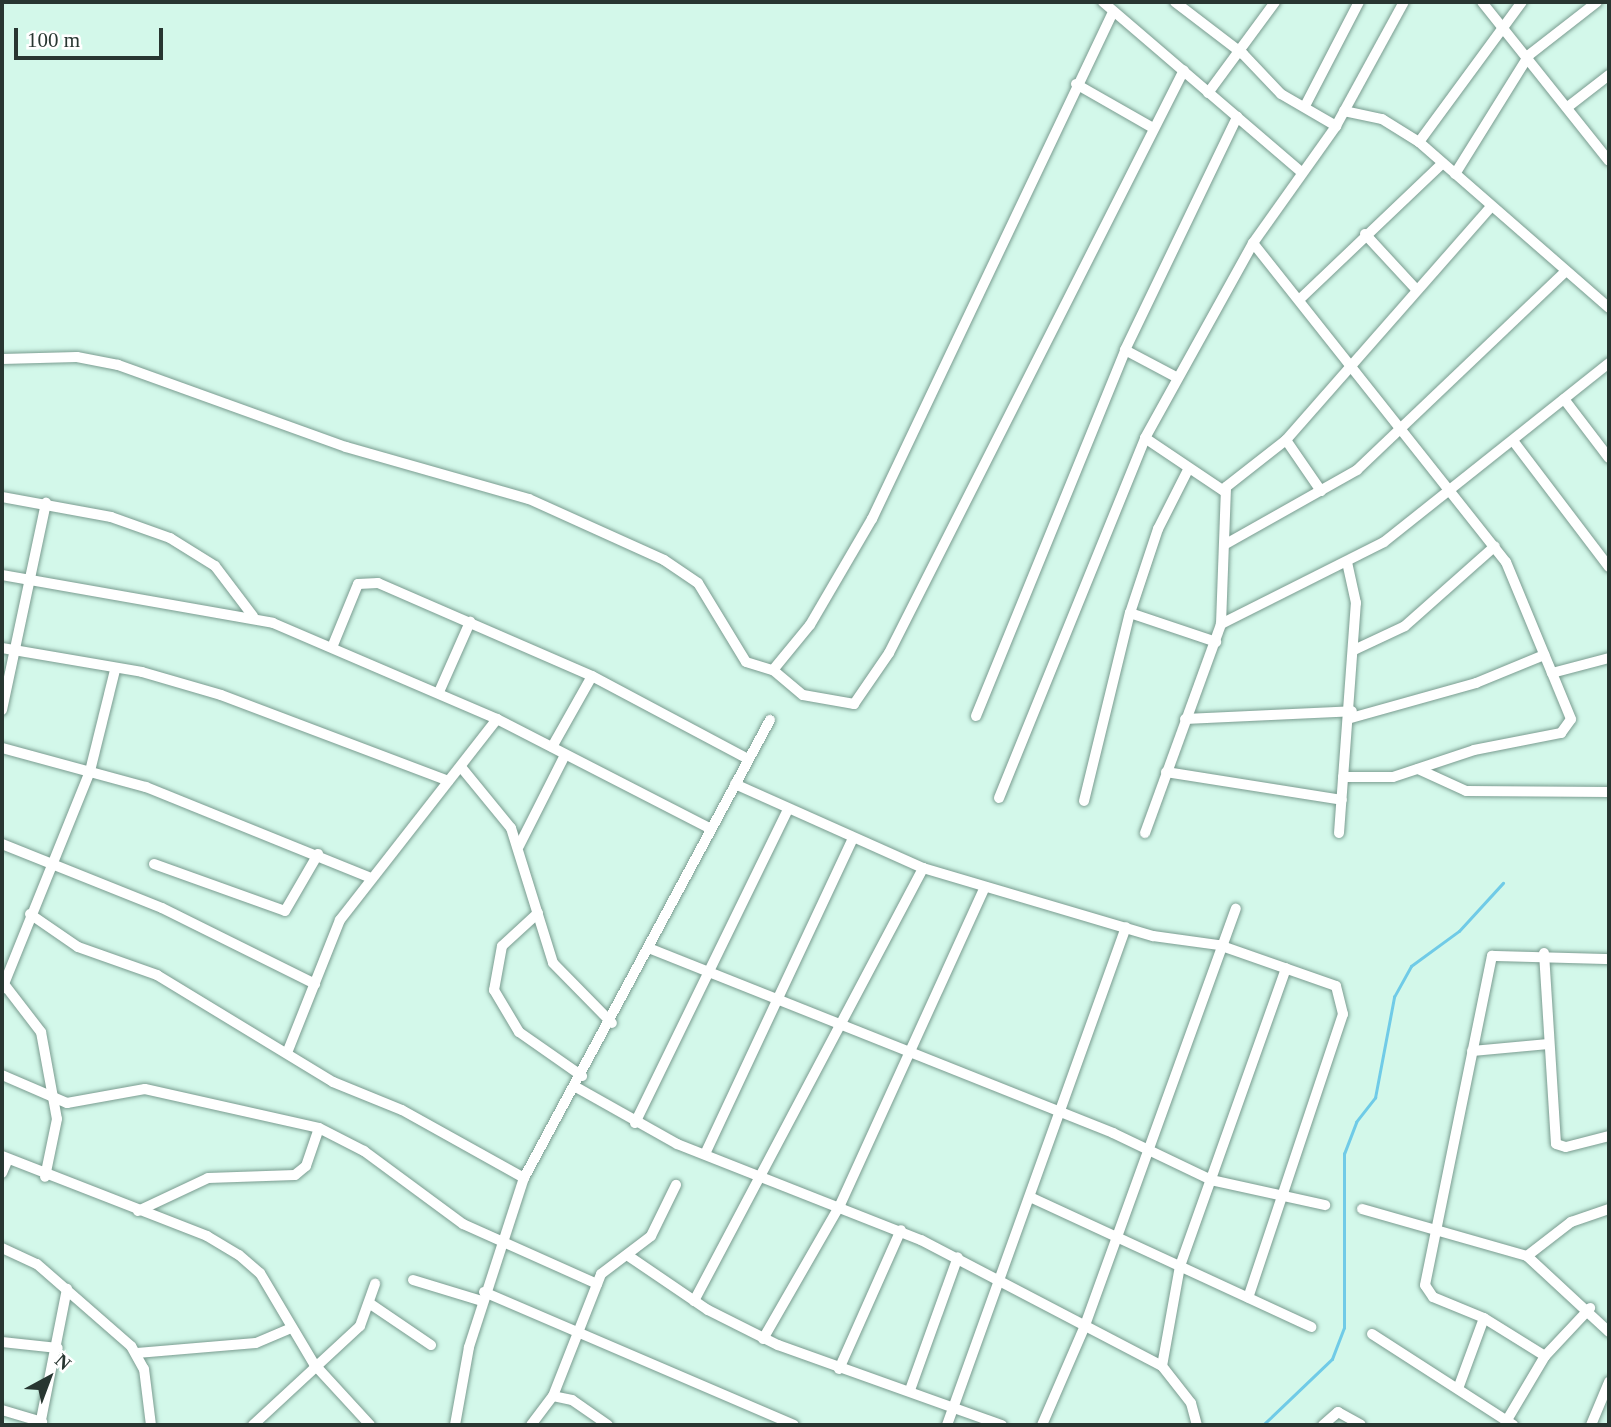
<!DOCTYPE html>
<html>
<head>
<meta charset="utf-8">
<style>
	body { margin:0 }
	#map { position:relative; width:1611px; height:1427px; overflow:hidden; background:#d3f8ea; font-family:Georgia,serif }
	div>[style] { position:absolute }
	.stream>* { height:2.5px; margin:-1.25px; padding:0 1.25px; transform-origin:1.25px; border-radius:1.25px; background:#70cbe7 }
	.roads { filter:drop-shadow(0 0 2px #7a9c90) drop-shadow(0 0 2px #7a9c90) }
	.street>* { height:10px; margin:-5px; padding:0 5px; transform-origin:5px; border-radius:5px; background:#fff }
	span { translate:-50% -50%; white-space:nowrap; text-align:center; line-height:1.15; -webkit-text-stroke:5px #fff; paint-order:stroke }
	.frame { position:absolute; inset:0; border:4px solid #283631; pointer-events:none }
	.north { position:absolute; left:14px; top:1343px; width:70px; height:70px; -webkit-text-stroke:5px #fff; paint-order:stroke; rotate:41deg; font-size:19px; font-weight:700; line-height:28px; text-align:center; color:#283631 }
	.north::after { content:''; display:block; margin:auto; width:24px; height:32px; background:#283631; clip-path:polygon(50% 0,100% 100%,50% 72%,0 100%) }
	.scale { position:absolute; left:14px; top:28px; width:149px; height:32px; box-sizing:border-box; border:4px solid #283631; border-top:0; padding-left:9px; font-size:21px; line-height:24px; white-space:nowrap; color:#283631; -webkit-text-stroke:5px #fff; paint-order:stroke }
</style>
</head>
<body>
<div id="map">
	<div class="stream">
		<i style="left:1263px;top:1425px;width:95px;rotate:-43.7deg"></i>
		<i style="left:1332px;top:1359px;width:33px;rotate:-69deg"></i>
		<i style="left:1344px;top:1328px;width:174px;rotate:-90deg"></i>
		<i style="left:1344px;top:1154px;width:34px;rotate:-69deg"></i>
		<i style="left:1356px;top:1122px;width:31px;rotate:-52deg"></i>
		<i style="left:1375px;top:1098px;width:103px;rotate:-79.3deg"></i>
		<i style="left:1394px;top:997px;width:35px;rotate:-61deg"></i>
		<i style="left:1411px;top:966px;width:59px;rotate:-36.1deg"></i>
		<i style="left:1459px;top:931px;width:65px;rotate:-47.5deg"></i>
	</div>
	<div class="roads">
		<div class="street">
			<i style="left:1103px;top:2px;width:260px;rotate:40.6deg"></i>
			<i style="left:1175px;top:2px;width:86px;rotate:37.4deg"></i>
			<i style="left:1243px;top:54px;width:55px;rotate:46.5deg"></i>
			<i style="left:1281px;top:94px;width:64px;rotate:30.2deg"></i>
			<i style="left:1482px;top:2px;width:203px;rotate:51.4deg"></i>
			<i style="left:1076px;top:84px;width:89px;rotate:29.7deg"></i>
			<i style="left:1208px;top:93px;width:113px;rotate:-53.6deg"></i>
			<i style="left:1305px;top:106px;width:117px;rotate:-62.6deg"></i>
			<i style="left:1569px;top:106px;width:51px;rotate:-37.8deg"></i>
			<i style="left:1344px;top:111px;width:39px;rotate:12deg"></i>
			<i style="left:1382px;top:119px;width:44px;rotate:31.9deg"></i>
			<i style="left:1419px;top:142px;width:252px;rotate:41.1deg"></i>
			<i style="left:1419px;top:142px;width:174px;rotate:-53.7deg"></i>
			<i style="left:1455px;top:174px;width:140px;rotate:-58.1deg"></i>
			<i style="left:1529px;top:55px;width:86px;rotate:-37.9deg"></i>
			<i style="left:1365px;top:234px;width:75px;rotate:47.2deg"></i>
			<i style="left:1253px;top:243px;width:407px;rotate:51.6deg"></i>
			<i style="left:1506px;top:562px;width:120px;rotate:67.5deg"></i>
			<i style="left:1552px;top:673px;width:59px;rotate:-14.7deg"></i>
			<i style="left:1300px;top:299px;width:197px;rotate:-43.6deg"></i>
			<i style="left:1125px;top:350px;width:58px;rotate:27.9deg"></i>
			<i style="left:2px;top:359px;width:75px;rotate:-1.5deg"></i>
			<i style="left:77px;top:357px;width:42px;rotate:11deg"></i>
			<i style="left:118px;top:365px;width:242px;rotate:19.8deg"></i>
			<i style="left:346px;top:447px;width:190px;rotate:15.9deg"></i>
			<i style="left:529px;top:499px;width:148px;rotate:24.3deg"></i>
			<i style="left:664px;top:560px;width:41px;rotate:34.1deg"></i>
			<i style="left:698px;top:583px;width:92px;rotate:58.7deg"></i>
			<i style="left:746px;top:662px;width:28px;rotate:17deg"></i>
			<i style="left:773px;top:670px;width:39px;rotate:40deg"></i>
			<i style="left:803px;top:695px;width:52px;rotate:10deg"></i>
			<i style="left:854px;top:704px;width:62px;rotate:-55.5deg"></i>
			<i style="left:889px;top:653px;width:653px;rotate:-63.16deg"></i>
			<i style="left:1564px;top:399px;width:74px;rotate:52.7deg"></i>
			<i style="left:1145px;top:438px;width:95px;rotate:33.9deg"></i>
			<i style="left:1286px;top:440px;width:62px;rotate:55.5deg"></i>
			<i style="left:1514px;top:442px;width:157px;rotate:52.8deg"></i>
			<i style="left:2px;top:497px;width:111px;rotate:10.4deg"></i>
			<i style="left:111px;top:517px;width:63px;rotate:19.6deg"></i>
			<i style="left:170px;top:538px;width:53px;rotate:31.9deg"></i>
			<i style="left:215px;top:566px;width:63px;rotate:52.8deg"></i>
			<i style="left:1224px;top:545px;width:153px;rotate:-29.4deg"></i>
			<i style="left:1357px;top:470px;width:287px;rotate:-43.6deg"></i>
			<i style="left:2px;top:575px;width:275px;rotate:10deg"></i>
			<i style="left:273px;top:623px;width:244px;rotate:23.2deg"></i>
			<i style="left:497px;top:719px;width:238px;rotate:27.2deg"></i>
			<i style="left:1130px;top:613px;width:91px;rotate:18.6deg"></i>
			<i style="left:1221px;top:624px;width:137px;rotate:-87.9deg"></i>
			<i style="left:1226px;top:487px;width:76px;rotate:-38.1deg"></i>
			<i style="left:1286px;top:440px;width:309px;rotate:-48.7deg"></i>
			<i style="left:333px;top:645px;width:66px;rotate:-67.7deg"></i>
			<i style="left:358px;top:584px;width:20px;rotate:-3deg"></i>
			<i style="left:378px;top:583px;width:233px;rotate:23.5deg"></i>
			<i style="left:592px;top:676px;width:177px;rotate:28deg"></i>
			<i style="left:2px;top:648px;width:142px;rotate:9.7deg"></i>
			<i style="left:142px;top:672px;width:82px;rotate:16.2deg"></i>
			<i style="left:221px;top:695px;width:243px;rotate:20.7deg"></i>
			<i style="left:1354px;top:650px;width:56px;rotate:-25.2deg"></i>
			<i style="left:1405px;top:626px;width:120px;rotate:-41.6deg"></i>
			<i style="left:773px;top:670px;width:58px;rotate:-50.6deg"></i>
			<i style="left:810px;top:625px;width:123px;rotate:-59.7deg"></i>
			<i style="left:872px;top:519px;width:561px;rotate:-64.58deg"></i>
			<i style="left:439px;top:692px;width:77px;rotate:-66.1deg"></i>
			<i style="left:2px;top:710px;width:212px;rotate:-78deg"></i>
			<i style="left:976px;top:716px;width:395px;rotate:-67.8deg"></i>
			<i style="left:1125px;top:350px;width:259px;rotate:-64.3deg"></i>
			<i style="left:1351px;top:718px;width:130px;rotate:-15.6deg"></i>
			<i style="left:1476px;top:683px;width:74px;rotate:-22.4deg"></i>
			<i style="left:1185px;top:719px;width:167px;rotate:-2.7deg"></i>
			<i style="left:552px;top:747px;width:81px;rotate:-60.6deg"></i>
			<i style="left:2px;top:748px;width:149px;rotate:15.2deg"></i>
			<i style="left:146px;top:787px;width:240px;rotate:22deg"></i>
			<i style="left:461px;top:767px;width:79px;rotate:50.7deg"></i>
			<i style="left:511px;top:828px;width:141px;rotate:72.7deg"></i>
			<i style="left:553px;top:963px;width:84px;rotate:45.5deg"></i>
			<i style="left:1418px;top:769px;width:53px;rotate:24.6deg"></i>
			<i style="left:1466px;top:791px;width:143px;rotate:0.4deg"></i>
			<i style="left:1166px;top:772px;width:178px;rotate:9deg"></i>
			<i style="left:1343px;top:777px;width:50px"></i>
			<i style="left:1393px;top:777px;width:85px;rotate:-18.4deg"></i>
			<i style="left:1474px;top:750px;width:89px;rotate:-11.1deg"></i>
			<i style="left:1561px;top:733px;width:17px;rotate:-54deg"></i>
			<i style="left:1571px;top:719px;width:50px;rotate:-112.4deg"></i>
			<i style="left:735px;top:784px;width:206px;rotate:24.1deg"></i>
			<i style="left:923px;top:868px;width:240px;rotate:16.5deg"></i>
			<i style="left:1153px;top:936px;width:67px;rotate:7.8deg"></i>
			<i style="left:1219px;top:945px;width:124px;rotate:19.3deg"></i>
			<i style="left:1336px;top:986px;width:29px;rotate:76deg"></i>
			<i style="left:1343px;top:1014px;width:299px;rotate:108.5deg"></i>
			<i style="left:999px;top:798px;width:388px;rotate:-67.9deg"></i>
			<i style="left:1145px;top:438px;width:223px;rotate:-61deg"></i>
			<i style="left:1253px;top:243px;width:143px;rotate:-54.6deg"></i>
			<i style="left:1336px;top:126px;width:141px;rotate:-61.3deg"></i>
			<i style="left:1084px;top:801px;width:194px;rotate:-76.3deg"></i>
			<i style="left:1130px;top:613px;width:89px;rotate:-71.6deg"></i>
			<i style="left:1158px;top:529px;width:68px;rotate:-63.1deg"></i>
			<i style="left:1145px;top:833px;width:222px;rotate:-70deg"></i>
			<i style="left:1221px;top:624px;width:182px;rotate:-26.7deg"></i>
			<i style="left:1384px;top:542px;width:288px;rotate:-38.5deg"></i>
			<i style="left:1339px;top:833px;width:231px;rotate:-85.8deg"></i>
			<i style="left:1356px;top:603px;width:42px;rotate:-102.4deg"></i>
			<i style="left:2px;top:844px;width:172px;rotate:21.8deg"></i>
			<i style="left:162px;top:908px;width:171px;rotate:26.4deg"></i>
			<i style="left:519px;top:846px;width:102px;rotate:-63.2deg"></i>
			<i style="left:154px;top:864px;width:139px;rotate:19.7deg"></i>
			<i style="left:285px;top:911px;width:66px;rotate:-59.9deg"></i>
			<i style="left:538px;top:913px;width:49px;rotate:137.5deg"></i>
			<i style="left:502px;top:946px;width:45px;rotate:100.3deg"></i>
			<i style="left:494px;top:990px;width:49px;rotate:59.2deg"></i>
			<i style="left:519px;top:1032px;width:77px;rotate:34.9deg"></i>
			<i style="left:30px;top:914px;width:58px;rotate:34.5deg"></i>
			<i style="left:78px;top:947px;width:84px;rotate:19.5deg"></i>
			<i style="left:157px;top:975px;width:206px;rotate:31.3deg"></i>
			<i style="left:333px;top:1082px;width:74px;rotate:22.1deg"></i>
			<i style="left:402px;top:1110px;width:140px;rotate:29.1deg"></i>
			<i style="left:651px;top:949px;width:497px;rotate:21.7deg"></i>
			<i style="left:1113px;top:1133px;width:109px;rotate:25.6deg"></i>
			<i style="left:1211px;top:1180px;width:117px;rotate:12.4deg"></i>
			<i style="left:1544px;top:953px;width:191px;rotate:86.4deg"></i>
			<i style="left:1556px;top:1144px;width:10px;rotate:17deg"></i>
			<i style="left:1566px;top:1147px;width:44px;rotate:-14.3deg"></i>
			<i style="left:4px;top:984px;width:61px;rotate:52.4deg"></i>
			<i style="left:41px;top:1032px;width:88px;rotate:79.6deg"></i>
			<i style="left:57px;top:1119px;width:59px;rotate:101.7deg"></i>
			<i style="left:2px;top:989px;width:235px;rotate:-68deg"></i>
			<i style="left:90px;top:771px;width:104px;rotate:-76.1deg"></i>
			<i style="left:1472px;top:1051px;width:77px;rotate:-5.2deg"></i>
			<i style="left:287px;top:1053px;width:143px;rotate:-68.3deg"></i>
			<i style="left:340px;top:920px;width:255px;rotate:-52deg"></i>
			<i style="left:2px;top:1075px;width:71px;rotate:23.3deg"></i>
			<i style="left:67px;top:1103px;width:79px;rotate:-10.2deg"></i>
			<i style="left:145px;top:1089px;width:178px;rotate:12.6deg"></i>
			<i style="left:319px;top:1128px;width:51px;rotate:27.1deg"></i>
			<i style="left:364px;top:1151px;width:123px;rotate:36.4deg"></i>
			<i style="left:463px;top:1224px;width:147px;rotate:24.1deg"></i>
			<i style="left:576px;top:1087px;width:116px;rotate:29.4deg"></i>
			<i style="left:677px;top:1144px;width:262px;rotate:21.5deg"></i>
			<i style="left:921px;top:1240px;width:272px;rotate:27.6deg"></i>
			<i style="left:1162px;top:1366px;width:47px;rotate:51.9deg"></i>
			<i style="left:1191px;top:1403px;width:23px;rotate:75deg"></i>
			<i style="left:635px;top:1123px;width:349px;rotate:-64deg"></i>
			<i style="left:705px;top:1154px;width:347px;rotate:-64.9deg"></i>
			<i style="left:2px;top:1156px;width:220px;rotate:21.3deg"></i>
			<i style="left:207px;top:1236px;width:37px;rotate:31deg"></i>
			<i style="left:239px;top:1255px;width:28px;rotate:41deg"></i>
			<i style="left:260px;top:1273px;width:106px;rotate:59.3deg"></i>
			<i style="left:314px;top:1364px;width:83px;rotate:47.4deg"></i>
			<i style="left:2px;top:1173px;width:15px;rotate:-67deg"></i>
			<i style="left:1030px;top:1197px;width:310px;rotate:24.8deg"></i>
			<i style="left:1362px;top:1209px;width:172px;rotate:15.9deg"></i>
			<i style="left:1527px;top:1256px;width:112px;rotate:42.8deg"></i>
			<i style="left:138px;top:1211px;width:77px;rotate:-25.2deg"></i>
			<i style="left:208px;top:1178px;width:87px;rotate:-2deg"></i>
			<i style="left:295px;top:1175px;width:14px;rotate:-39deg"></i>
			<i style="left:306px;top:1166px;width:40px;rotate:-71.1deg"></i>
			<i style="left:2px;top:1248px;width:38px;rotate:25deg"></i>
			<i style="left:37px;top:1264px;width:125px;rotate:41.1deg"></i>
			<i style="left:131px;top:1346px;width:26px;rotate:61deg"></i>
			<i style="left:144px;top:1369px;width:56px;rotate:82.9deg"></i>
			<i style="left:627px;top:1255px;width:98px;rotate:34.2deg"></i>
			<i style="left:708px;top:1310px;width:78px;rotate:26.6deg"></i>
			<i style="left:778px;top:1345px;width:238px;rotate:19.7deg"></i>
			<i style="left:1527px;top:1256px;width:56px;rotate:-37.7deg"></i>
			<i style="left:1571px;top:1222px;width:40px;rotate:-18.9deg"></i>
			<i style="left:413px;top:1280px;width:72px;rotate:16.9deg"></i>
			<i style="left:484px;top:1292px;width:337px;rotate:23.2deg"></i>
			<i style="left:694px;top:1301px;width:490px;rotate:-62.1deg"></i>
			<i style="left:369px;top:1303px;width:75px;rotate:34.1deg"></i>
			<i style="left:1372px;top:1334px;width:168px;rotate:32.8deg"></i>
			<i style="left:763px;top:1339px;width:155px;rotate:-60.1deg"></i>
			<i style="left:840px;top:1205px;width:349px;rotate:-65.5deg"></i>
			<i style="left:2px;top:1342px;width:56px;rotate:6.1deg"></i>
			<i style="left:137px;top:1353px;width:119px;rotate:-4.8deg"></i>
			<i style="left:256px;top:1343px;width:39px;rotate:-23deg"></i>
			<i style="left:1545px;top:1356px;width:72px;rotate:-148.1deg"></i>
			<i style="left:1484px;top:1318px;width:55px;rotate:-157.6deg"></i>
			<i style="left:1433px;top:1297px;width:14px;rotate:-124deg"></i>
			<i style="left:1425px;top:1285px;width:336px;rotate:-78.5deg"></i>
			<i style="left:1492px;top:956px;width:117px;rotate:1.5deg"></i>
			<i style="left:1162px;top:1366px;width:102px;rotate:-79.8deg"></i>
			<i style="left:1180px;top:1266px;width:316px;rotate:-70.4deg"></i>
			<i style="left:839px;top:1369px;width:152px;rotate:-66deg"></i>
			<i style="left:1459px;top:1386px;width:72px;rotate:-69.8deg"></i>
			<i style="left:910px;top:1390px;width:141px;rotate:-70.2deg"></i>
			<i style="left:2px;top:1410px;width:42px;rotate:16.7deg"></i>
			<i style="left:1507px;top:1420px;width:74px;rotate:-59.3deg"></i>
			<i style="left:1545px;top:1356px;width:66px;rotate:-46.8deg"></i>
			<i style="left:40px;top:1425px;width:139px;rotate:-78.8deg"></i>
			<i style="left:253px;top:1425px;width:146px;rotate:-42.8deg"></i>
			<i style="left:360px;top:1326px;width:45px;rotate:-70.3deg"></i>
			<i style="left:455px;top:1425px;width:79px;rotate:-79.8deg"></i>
			<i style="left:469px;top:1347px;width:178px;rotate:-72deg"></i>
			<i style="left:524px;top:1178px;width:520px;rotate:-61.76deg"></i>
			<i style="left:531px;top:1425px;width:36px;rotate:-53deg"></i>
			<i style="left:608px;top:1425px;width:44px;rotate:-145.2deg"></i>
			<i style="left:572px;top:1400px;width:19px;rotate:-168deg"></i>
			<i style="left:553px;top:1396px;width:131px;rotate:-68.5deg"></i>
			<i style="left:601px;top:1274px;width:63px;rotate:-37.2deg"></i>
			<i style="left:651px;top:1236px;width:57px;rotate:-63.9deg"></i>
			<i style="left:947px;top:1425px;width:529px;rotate:-70.23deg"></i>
			<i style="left:1042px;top:1425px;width:106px;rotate:-66.6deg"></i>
			<i style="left:1084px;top:1328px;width:446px;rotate:-70.1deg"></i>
			<i style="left:1323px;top:1425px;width:20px;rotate:-41deg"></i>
			<i style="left:1338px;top:1412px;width:26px;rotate:29deg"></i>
			<i style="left:1591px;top:1425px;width:47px;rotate:-67.3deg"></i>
		</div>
	</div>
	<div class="frame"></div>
	<div class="north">N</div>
	<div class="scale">100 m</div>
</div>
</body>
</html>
